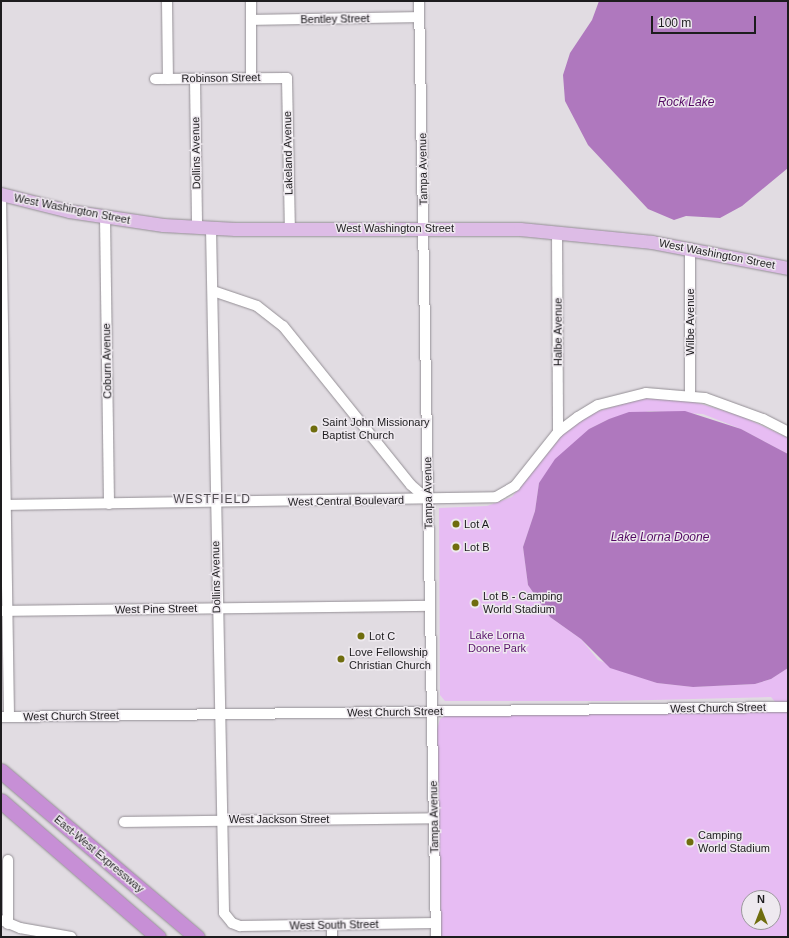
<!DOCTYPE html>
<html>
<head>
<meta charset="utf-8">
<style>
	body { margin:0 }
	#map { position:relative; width:789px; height:938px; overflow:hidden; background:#e1dce2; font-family:Arial,sans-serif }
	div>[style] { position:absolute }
	.green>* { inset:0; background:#e7bcf3 }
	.water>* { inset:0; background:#af78be }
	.roads { filter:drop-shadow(0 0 1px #948f95) drop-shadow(0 0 1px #948f95) }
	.minor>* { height:10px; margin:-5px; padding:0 5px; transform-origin:5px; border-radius:5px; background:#fff }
	.major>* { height:13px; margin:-6.5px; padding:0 6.5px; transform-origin:6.5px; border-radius:6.5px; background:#ddbce6 }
	.highway>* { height:15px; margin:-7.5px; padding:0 7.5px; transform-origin:7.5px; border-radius:7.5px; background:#c78fd6 }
	.dots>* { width:11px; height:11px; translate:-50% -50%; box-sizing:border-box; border:2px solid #eee9ef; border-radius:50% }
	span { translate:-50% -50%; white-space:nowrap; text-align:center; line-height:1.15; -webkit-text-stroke:3px #eee9ef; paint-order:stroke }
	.street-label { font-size:11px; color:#1d1c1e }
	.poi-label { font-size:11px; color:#1d1c1e }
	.left { translate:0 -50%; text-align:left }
	.park-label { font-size:11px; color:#59136a }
	.water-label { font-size:12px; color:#520862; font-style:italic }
	.neighbourhood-label { font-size:12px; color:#504c51; letter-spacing:1px }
	.frame { position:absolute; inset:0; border:2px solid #1d1c1e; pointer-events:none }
	.north { position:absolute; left:741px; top:890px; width:40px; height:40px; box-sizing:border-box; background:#eee9ef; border:1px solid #9a979b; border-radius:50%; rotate:0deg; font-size:11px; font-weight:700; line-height:16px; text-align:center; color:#1d1c1e }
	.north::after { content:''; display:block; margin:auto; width:14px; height:18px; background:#6f6d0e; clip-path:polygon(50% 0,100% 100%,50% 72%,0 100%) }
	.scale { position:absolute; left:651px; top:16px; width:105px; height:18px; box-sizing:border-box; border:2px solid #1d1c1e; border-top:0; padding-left:5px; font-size:12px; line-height:14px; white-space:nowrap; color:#1d1c1e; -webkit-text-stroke:3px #eee9ef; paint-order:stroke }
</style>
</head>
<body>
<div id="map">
	<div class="green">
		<i style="clip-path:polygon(642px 398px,688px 400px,741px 416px,788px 438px,788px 454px,741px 429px,703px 414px,650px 411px,609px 419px,589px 429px,539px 483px,535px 511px,523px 547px,528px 585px,550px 617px,581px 639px,598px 660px,657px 683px,693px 687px,755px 684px,771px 679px,788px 668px,788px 703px,776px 703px,771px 697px,612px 701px,445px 701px,440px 695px,439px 508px,487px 506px,512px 497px,564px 433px,589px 414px)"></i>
		<i style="clip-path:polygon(evenodd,788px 710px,788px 937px,441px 937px,437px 730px,440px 719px,445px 716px,788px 710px,749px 898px,773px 898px,773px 922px,749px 922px,749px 898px)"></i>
	</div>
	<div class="water">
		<i style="clip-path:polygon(599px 1px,788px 1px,788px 168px,742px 206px,720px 218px,686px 216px,674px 220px,648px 209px,588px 145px,565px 101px,563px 75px,570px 53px,592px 20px)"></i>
		<i style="clip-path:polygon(685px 411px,741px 429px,788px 454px,788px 668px,771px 679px,755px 684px,693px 687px,657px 683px,610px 668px,581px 639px,550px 617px,528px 585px,523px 547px,535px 511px,539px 483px,555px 459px,589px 429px,609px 419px,629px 412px)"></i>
	</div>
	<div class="roads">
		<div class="minor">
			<i style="left:167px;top:1px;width:78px;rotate:89.3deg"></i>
			<i style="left:251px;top:1px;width:77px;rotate:90deg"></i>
			<i style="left:419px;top:1px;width:936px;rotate:88.96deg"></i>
			<i style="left:251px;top:20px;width:168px;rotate:-1deg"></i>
			<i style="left:155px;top:79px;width:132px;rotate:-0.4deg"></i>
			<i style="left:287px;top:78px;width:151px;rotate:88.9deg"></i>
			<i style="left:195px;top:79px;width:148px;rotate:89.2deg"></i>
			<i style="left:1px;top:195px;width:522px;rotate:89.12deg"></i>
			<i style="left:105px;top:217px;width:287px;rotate:89.2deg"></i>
			<i style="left:211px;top:228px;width:685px;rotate:88.91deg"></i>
			<i style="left:224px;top:913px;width:13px;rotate:51deg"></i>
			<i style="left:232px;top:923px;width:9px;rotate:21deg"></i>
			<i style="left:240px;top:926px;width:196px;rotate:-0.9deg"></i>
			<i style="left:557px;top:232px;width:200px;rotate:89.7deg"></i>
			<i style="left:690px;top:248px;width:147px;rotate:90deg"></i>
			<i style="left:213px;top:291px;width:46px;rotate:18.8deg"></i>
			<i style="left:257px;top:306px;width:33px;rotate:38deg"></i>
			<i style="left:283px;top:326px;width:204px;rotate:51.2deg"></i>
			<i style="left:411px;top:485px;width:23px;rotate:41deg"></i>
			<i style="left:1px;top:505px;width:495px;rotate:-0.9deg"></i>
			<i style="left:496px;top:497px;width:22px;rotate:-30deg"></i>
			<i style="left:515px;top:486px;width:69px;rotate:-51.5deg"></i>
			<i style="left:558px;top:432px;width:25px;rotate:-37deg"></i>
			<i style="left:578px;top:417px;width:23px;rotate:-31deg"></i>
			<i style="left:598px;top:405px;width:49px;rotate:-14deg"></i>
			<i style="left:646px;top:393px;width:59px;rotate:4.8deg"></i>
			<i style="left:705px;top:398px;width:62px;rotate:19.9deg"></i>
			<i style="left:763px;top:419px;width:28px;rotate:27deg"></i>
			<i style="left:1px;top:611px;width:429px;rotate:-0.7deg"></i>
			<i style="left:1px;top:717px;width:787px;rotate:-0.73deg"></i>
			<i style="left:124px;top:822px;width:310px;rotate:-0.7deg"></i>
			<i style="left:8px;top:860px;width:64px;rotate:90deg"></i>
			<i style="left:1px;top:920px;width:21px;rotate:23deg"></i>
			<i style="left:20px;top:928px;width:52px;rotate:10deg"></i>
			<i style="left:332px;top:925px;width:12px;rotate:90deg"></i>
		</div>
		<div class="major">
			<i style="left:1px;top:194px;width:70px;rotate:14deg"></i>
			<i style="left:69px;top:211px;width:95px;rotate:8.5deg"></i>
			<i style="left:163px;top:225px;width:72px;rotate:3.2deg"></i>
			<i style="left:235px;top:229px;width:285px"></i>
			<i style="left:520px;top:229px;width:133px;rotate:5.6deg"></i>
			<i style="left:652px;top:242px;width:138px;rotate:10.8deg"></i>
		</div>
		<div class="highway">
			<i style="left:1px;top:771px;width:257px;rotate:40.3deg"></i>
			<i style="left:1px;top:801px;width:208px;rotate:40.9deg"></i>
		</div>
	</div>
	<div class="dots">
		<i style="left:314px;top:429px;background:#6f6d0e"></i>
		<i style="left:456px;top:524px;background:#6f6d0e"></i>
		<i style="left:456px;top:547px;background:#6f6d0e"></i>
		<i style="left:475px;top:603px;background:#6f6d0e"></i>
		<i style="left:361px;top:636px;background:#6f6d0e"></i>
		<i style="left:341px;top:659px;background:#6f6d0e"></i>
		<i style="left:690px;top:842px;background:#6f6d0e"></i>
	</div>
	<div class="street-label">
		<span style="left:335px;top:19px;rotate:-1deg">Bentley Street</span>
		<span style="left:221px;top:78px;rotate:-1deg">Robinson Street</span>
		<span style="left:196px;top:153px;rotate:-91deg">Dollins Avenue</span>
		<span style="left:288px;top:153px;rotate:-91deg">Lakeland Avenue</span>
		<span style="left:423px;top:169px;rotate:-91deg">Tampa Avenue</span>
		<span style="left:72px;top:209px;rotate:11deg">West Washington Street</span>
		<span style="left:395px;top:228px">West Washington Street</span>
		<span style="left:717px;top:254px;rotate:11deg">West Washington Street</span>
		<span style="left:690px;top:322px;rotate:-90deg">Wilbe Avenue</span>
		<span style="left:558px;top:332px;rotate:-90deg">Halbe Avenue</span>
		<span style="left:107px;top:361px;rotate:-91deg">Coburn Avenue</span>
		<span style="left:428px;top:493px;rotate:-91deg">Tampa Avenue</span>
		<span style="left:346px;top:501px;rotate:-1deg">West Central Boulevard</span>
		<span style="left:216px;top:577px;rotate:-91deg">Dollins Avenue</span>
		<span style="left:156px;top:609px;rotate:-1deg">West Pine Street</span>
		<span style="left:718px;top:708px;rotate:-1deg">West Church Street</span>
		<span style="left:395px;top:712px;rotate:-1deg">West Church Street</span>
		<span style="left:71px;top:716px;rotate:-1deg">West Church Street</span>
		<span style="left:434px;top:817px;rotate:-91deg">Tampa Avenue</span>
		<span style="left:279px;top:819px">West Jackson Street</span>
		<span style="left:99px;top:854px;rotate:40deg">East-West Expressway</span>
		<span style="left:334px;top:925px;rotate:-1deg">West South Street</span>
	</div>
	<div class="poi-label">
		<span class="left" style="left:322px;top:429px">Saint John Missionary<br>Baptist Church</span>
		<span class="left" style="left:464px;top:524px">Lot A</span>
		<span class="left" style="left:464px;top:547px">Lot B</span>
		<span class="left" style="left:483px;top:603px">Lot B - Camping<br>World Stadium</span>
		<span class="left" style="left:369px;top:636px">Lot C</span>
		<span class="left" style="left:349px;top:659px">Love Fellowship<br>Christian Church</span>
		<span class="left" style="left:698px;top:842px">Camping<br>World Stadium</span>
	</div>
	<div class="park-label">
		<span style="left:497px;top:642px">Lake Lorna<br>Doone Park</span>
	</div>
	<div class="water-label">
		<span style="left:686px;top:103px">Rock Lake</span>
		<span style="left:660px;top:538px">Lake Lorna Doone</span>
	</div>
	<div class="neighbourhood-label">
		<span style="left:212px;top:500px">WESTFIELD</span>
	</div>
	<div class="frame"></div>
	<div class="north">N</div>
	<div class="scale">100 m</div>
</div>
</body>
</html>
